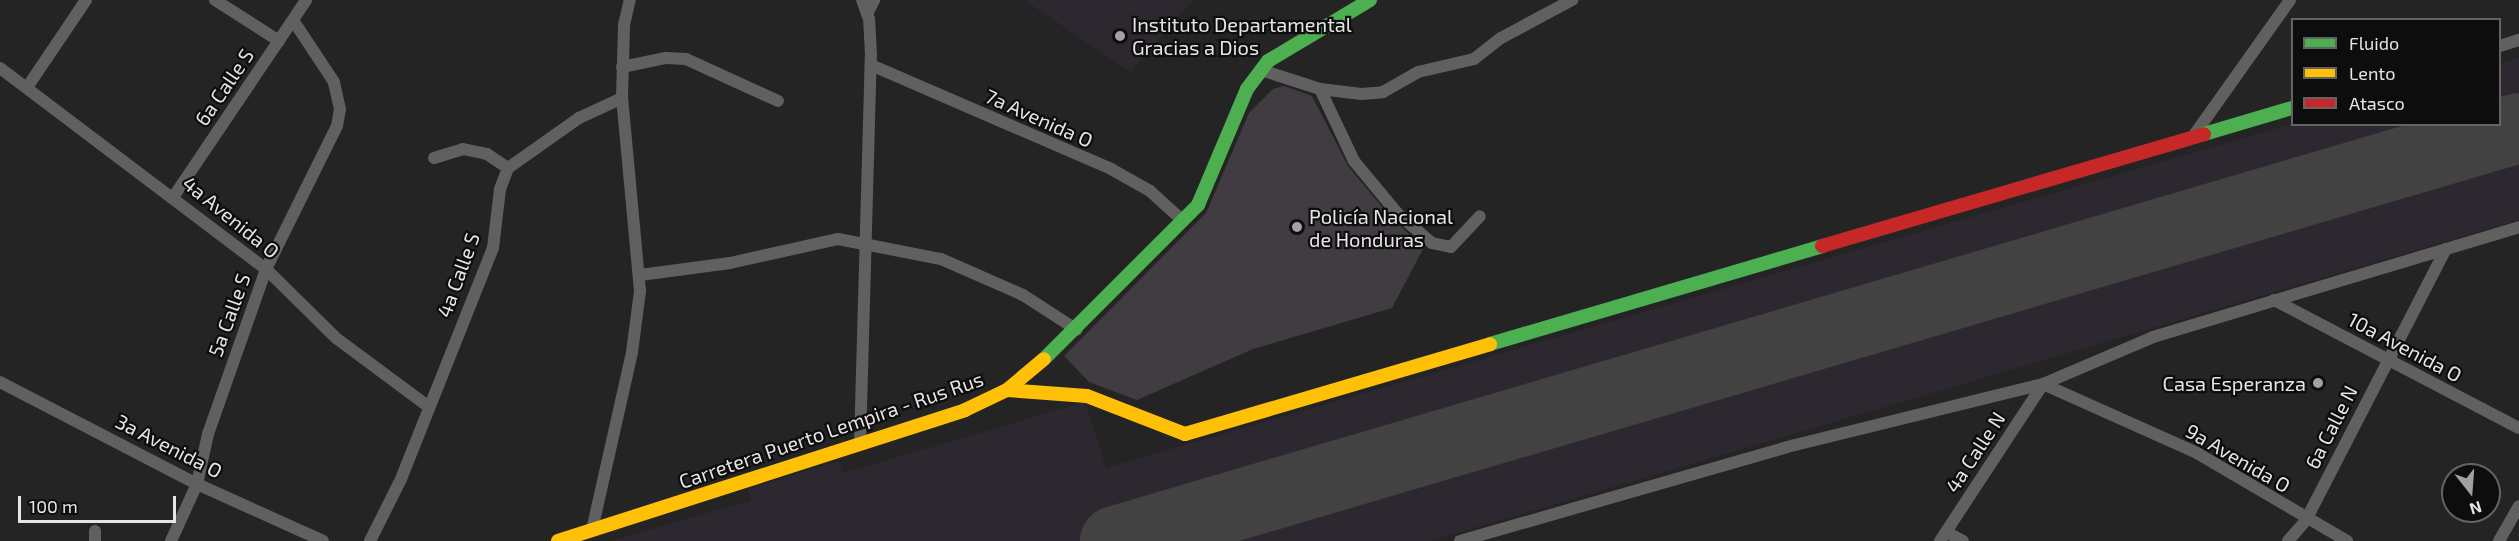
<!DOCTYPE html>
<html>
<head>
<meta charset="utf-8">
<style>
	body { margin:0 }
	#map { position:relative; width:2519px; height:541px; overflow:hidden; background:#252425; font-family:"Exo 2",sans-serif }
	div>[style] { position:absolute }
	.built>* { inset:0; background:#2d272f }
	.runway>* { height:70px; margin:-35px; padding:0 35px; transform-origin:35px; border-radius:35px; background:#424242 }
	.building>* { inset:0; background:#403c42 }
	.street>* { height:12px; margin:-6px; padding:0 6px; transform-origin:6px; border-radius:6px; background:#606060 }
	.fast>* { height:14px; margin:-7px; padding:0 7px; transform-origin:7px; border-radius:7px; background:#4caf50 }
	.slow>* { height:14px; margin:-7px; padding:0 7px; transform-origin:7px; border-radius:7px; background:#ffc107 }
	.jam>* { height:14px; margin:-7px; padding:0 7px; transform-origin:7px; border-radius:7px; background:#c62828 }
	.dots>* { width:16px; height:16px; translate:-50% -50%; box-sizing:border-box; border:3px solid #0e0d0e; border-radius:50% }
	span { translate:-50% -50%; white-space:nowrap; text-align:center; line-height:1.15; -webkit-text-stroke:4.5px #0e0d0e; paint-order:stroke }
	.poi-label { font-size:20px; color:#e6e4e6 }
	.left { translate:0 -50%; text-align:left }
	.right { translate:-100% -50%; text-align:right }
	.street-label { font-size:20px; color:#e6e4e6 }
	.legend { position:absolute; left:2291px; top:18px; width:210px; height:108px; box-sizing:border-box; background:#0e0d0e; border:2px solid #646364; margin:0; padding:8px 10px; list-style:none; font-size:18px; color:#e6e4e6 }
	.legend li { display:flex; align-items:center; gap:12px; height:30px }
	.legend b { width:30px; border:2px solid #646364 }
	.north { position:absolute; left:2441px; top:463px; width:60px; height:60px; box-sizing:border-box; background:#0e0d0e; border:2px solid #646364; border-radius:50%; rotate:163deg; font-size:16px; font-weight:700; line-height:24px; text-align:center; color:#e6e4e6 }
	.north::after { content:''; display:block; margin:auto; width:21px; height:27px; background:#a2a1a2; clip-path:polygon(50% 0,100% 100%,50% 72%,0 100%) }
	.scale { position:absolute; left:18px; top:496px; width:158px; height:27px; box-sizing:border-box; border:3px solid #e6e4e6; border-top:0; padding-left:8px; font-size:18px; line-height:21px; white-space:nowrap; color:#e6e4e6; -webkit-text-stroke:4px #0e0d0e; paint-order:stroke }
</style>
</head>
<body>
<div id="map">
	<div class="built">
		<i style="clip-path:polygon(1024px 0,1193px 0,1131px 72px)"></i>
		<i style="clip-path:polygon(2519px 58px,2519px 220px,1430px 541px,612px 541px,751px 500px,748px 489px,839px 461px,843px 473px,1085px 402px,1106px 468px,2292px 124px,2500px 124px,2500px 63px)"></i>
	</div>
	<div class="runway">
		<i style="left:1115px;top:541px;width:1463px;rotate:-16.39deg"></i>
	</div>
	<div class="building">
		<i style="clip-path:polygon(1284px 86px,1312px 96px,1348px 166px,1392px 219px,1424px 247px,1392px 308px,1253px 349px,1137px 400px,1089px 382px,1064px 356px,1206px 213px,1249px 113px,1273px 89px)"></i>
	</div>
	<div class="street">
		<i style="left:215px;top:0;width:76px;rotate:32.6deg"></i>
		<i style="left:867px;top:14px;width:16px;rotate:-63deg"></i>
		<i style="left:2500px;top:46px;width:20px;rotate:-18deg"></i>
		<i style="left:871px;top:65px;width:262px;rotate:23.4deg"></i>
		<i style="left:1111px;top:169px;width:45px;rotate:29.4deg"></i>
		<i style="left:1150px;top:191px;width:43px;rotate:42.2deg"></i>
		<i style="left:622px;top:67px;width:45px;rotate:-11.6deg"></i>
		<i style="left:666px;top:58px;width:20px;rotate:3deg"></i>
		<i style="left:686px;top:59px;width:101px;rotate:24.5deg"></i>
		<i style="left:0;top:68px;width:333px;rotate:37.1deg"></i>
		<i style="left:266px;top:269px;width:98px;rotate:44.6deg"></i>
		<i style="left:336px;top:338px;width:116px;rotate:36.6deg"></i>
		<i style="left:1261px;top:70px;width:62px;rotate:17.9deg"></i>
		<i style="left:1320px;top:89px;width:80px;rotate:64.7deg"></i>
		<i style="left:1354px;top:161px;width:69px;rotate:50.3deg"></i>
		<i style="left:1398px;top:214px;width:45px;rotate:40.5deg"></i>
		<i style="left:1432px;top:243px;width:19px;rotate:12deg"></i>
		<i style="left:1451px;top:247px;width:42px;rotate:-46.9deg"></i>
		<i style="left:28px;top:86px;width:104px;rotate:-56deg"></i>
		<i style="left:1320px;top:89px;width:42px;rotate:6.8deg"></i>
		<i style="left:1362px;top:94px;width:21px;rotate:-5deg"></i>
		<i style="left:1383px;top:92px;width:40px;rotate:-29.7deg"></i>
		<i style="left:1418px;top:72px;width:57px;rotate:-13.1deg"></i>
		<i style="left:1474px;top:59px;width:34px;rotate:-38deg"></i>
		<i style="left:1501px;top:38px;width:81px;rotate:-28.2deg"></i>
		<i style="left:2192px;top:138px;width:169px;rotate:-54.6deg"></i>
		<i style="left:434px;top:158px;width:30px;rotate:-17deg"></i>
		<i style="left:463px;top:149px;width:25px;rotate:12deg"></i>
		<i style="left:487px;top:154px;width:25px;rotate:34deg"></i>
		<i style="left:174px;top:196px;width:236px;rotate:-56deg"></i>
		<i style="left:640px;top:275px;width:91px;rotate:-7.6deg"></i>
		<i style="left:730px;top:263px;width:111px;rotate:-12.5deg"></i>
		<i style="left:838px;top:239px;width:105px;rotate:11deg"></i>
		<i style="left:941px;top:259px;width:90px;rotate:23.7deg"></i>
		<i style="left:1023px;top:295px;width:64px;rotate:32.9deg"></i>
		<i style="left:2274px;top:300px;width:276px;rotate:27.6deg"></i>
		<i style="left:0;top:382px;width:222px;rotate:27.4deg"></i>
		<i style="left:197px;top:484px;width:138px;rotate:24.3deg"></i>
		<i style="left:860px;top:444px;width:389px;rotate:-88.4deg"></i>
		<i style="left:871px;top:55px;width:36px;rotate:-93deg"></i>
		<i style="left:869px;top:19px;width:20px;rotate:-110deg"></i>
		<i style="left:592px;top:530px;width:182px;rotate:-77.3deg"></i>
		<i style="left:632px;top:352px;width:62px;rotate:-82.5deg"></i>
		<i style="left:640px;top:291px;width:194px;rotate:-95.3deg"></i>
		<i style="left:622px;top:98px;width:73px;rotate:-88.4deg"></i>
		<i style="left:624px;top:25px;width:26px;rotate:-77deg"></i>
		<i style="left:1946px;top:532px;width:19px;rotate:28deg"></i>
		<i style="left:95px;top:541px;width:10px;rotate:-90deg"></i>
		<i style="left:171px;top:541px;width:63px;rotate:-65.5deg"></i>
		<i style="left:197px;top:484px;width:51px;rotate:-77.6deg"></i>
		<i style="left:208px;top:434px;width:175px;rotate:-70.6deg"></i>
		<i style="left:266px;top:269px;width:160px;rotate:-63.6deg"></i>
		<i style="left:337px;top:126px;width:17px;rotate:-80deg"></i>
		<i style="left:340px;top:109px;width:28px;rotate:-103deg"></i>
		<i style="left:334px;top:82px;width:74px;rotate:-123.5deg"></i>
		<i style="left:370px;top:541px;width:69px;rotate:-63.4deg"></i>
		<i style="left:401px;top:479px;width:249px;rotate:-68.3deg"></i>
		<i style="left:493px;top:248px;width:59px;rotate:-83.2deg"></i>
		<i style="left:500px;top:189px;width:22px;rotate:-69deg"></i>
		<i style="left:508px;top:168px;width:87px;rotate:-35.2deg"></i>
		<i style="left:579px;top:118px;width:47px;rotate:-24.9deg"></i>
		<i style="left:1460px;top:541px;width:348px;rotate:-16deg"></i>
		<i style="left:1795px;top:445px;width:255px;rotate:-13.8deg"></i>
		<i style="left:2043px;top:384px;width:120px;rotate:-23.1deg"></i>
		<i style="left:2153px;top:337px;width:382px;rotate:-16.7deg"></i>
		<i style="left:1940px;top:541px;width:188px;rotate:-56.7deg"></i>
		<i style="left:2043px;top:384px;width:169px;rotate:24.1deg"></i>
		<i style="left:2197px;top:453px;width:174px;rotate:30.4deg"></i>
		<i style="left:2288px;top:541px;width:28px;rotate:-49deg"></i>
		<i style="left:2306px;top:520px;width:305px;rotate:-62.7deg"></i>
		<i style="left:2499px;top:541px;width:40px;rotate:-60.3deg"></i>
	</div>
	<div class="fast">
		<i style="left:2204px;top:134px;width:92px;rotate:-16.5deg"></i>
		<i style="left:1490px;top:344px;width:346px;rotate:-16.4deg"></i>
		<i style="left:1044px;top:359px;width:218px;rotate:-45deg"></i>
		<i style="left:1198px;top:205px;width:126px;rotate:-67.1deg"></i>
		<i style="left:1247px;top:89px;width:35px;rotate:-53deg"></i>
		<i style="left:1268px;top:61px;width:119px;rotate:-30.9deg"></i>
	</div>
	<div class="slow">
		<i style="left:1007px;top:390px;width:80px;rotate:4.3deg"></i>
		<i style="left:1087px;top:396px;width:105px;rotate:21.2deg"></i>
		<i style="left:1185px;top:434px;width:318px;rotate:-16.4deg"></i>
		<i style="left:558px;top:541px;width:428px;rotate:-17.8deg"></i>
		<i style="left:965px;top:410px;width:47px;rotate:-25.5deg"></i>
		<i style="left:1007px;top:390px;width:48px;rotate:-40deg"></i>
	</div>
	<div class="jam">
		<i style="left:1822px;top:246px;width:398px;rotate:-16.3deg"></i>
	</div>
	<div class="dots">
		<i style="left:1120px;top:36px;background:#a2a1a2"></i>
		<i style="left:1297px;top:227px;background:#a2a1a2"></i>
		<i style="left:2318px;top:383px;background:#a2a1a2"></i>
	</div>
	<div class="poi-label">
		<span class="left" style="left:1132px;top:36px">Instituto Departamental<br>Gracias a Dios</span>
		<span class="left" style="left:1309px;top:228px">Policía Nacional<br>de Honduras</span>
		<span class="right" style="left:2306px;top:383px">Casa Esperanza</span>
	</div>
	<div class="street-label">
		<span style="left:224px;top:87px;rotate:-56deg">6a Calle S</span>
		<span style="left:1039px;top:118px;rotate:24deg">7a Avenida O</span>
		<span style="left:231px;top:217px;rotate:39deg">4a Avenida O</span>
		<span style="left:458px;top:275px;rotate:-70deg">4a Calle S</span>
		<span style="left:229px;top:315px;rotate:-70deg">5a Calle S</span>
		<span style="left:2405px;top:347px;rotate:28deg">10a Avenida O</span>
		<span style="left:2331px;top:427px;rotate:-63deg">6a Calle N</span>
		<span style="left:831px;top:430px;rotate:-19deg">Carretera Puerto Lempira - Rus Rus</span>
		<span style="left:169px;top:446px;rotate:27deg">3a Avenida O</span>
		<span style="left:1975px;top:452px;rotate:-57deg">4a Calle N</span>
		<span style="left:2238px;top:458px;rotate:30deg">9a Avenida O</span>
	</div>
	<ul class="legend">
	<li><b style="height:8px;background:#4caf50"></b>Fluido</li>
	<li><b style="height:8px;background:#ffc107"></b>Lento</li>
	<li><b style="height:8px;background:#c62828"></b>Atasco</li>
	</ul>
	<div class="north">N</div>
	<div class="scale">100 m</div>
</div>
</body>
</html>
